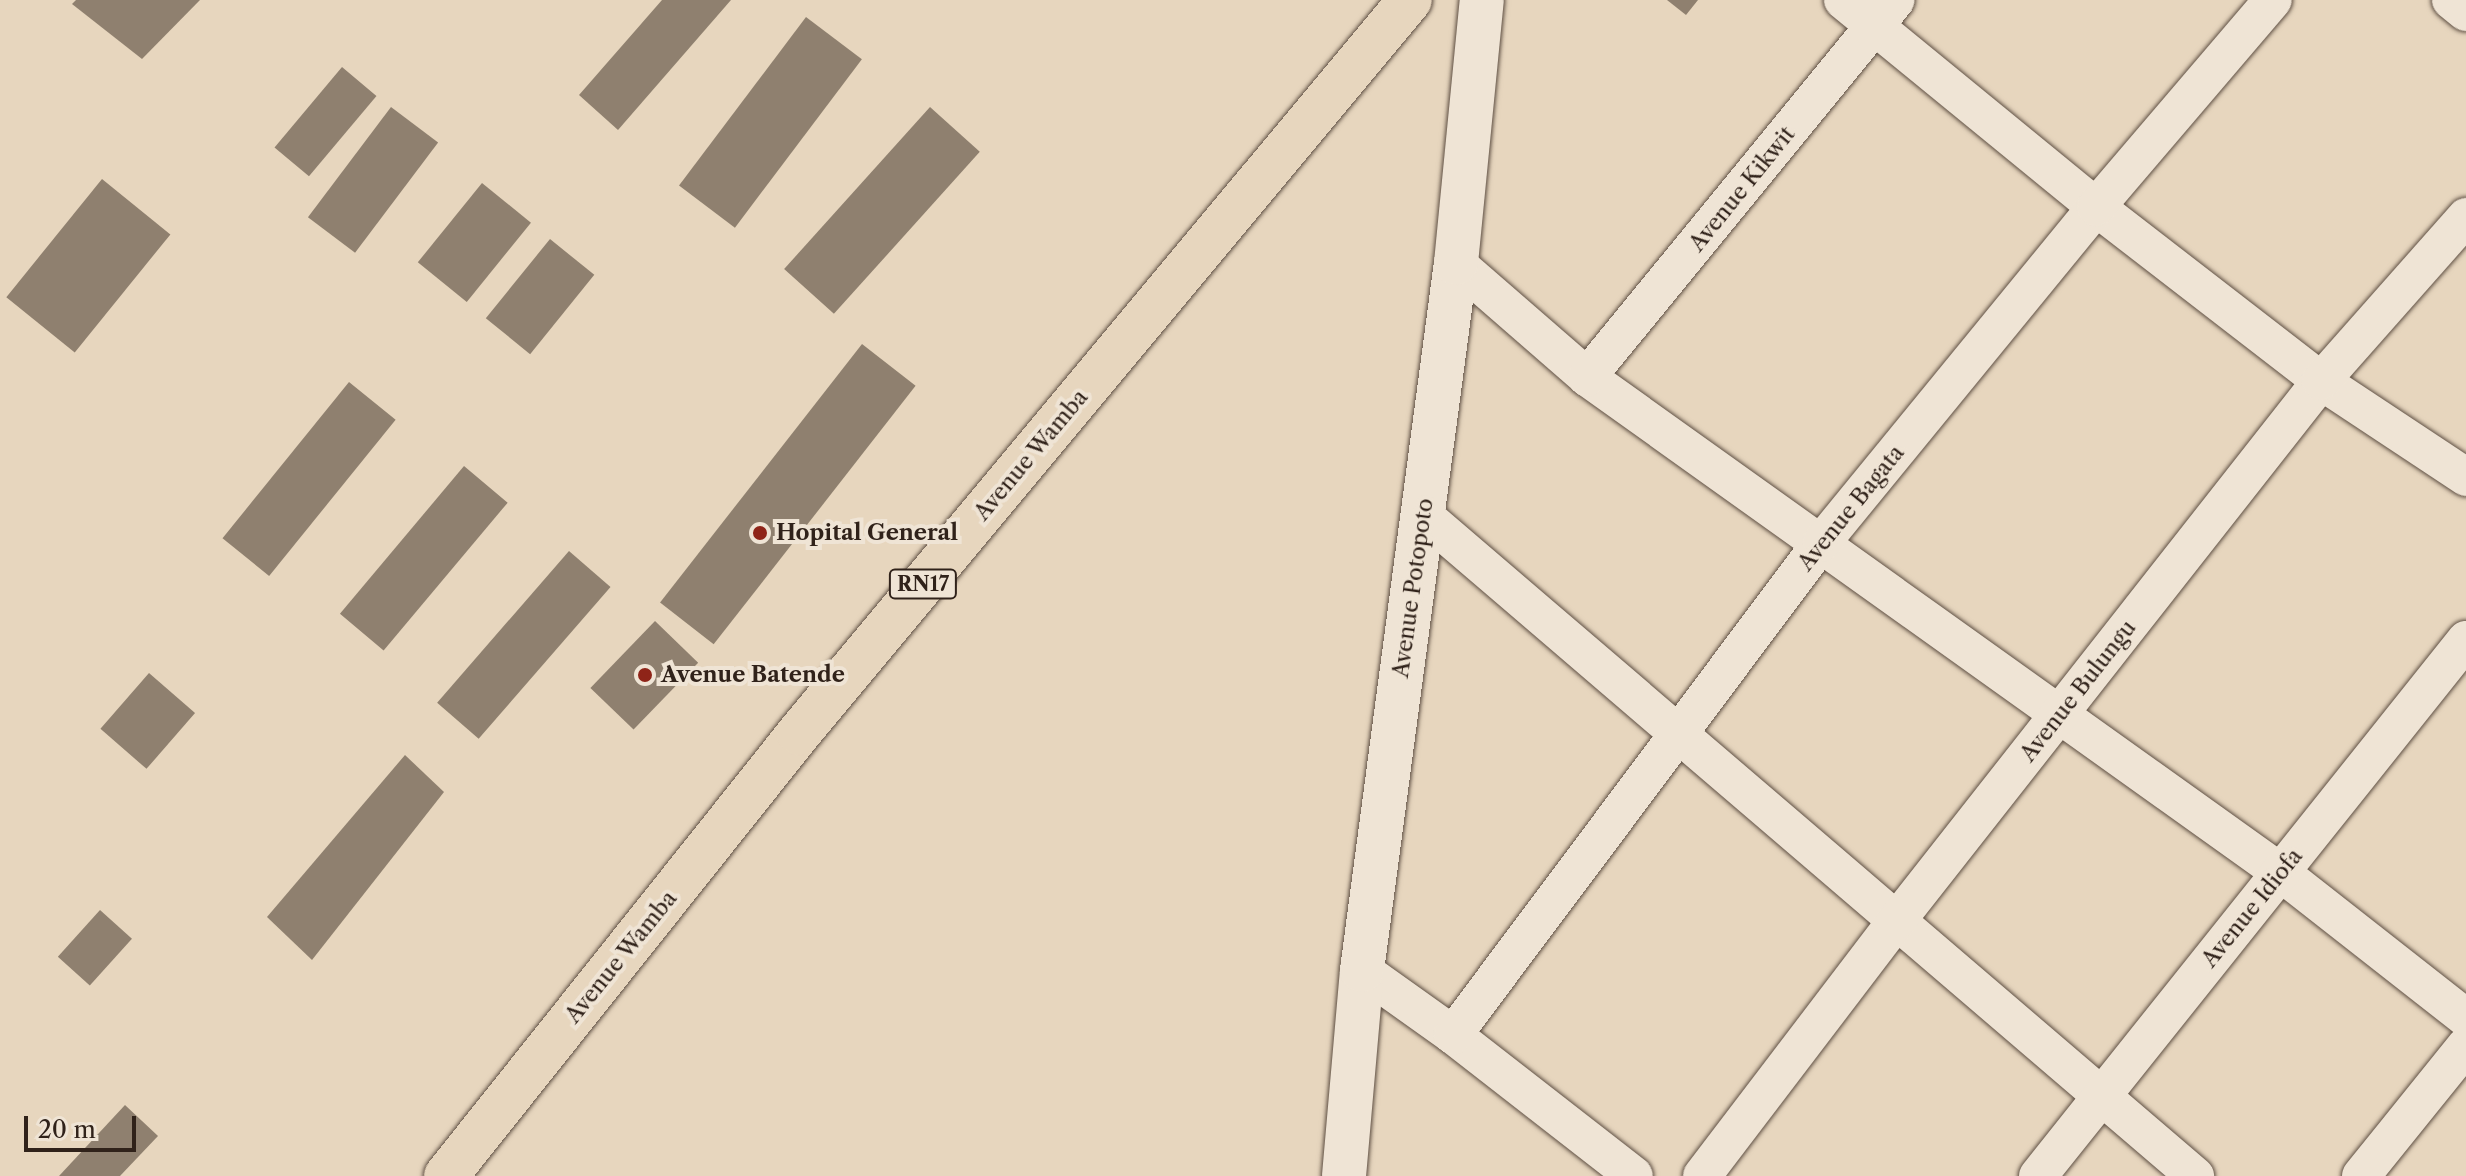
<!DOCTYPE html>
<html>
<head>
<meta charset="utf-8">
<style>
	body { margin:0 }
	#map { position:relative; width:2466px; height:1176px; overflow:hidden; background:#e7d6be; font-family:"Libre Caslon Text",serif }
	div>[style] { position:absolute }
	.building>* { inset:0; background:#8f806f; transform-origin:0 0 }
	.roads { filter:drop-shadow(0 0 2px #5e4f43) drop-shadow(0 0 2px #5e4f43) }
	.minor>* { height:38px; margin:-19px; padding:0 19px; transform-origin:19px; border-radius:19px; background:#efe4d5 }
	.tertiary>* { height:44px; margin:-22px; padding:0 22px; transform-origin:22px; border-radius:22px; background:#efe4d5 }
	.primary>* { height:44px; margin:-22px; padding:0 22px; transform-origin:22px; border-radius:22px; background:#e7d6be }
	.dots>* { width:22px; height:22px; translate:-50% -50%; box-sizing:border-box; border:4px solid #efe4d5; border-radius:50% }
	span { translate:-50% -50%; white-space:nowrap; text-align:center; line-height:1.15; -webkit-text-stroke:8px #efe4d5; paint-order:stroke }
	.shield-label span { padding:2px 6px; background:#efe4d5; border:2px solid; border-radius:6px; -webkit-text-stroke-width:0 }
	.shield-label { font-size:20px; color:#30221a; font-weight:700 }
	.street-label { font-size:22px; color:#30221a }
	.poi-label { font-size:22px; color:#30221a; font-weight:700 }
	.left { translate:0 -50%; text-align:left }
	.scale { position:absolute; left:24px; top:1116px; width:112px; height:36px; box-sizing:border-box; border:4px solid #30221a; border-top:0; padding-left:10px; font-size:24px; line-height:28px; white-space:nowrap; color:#30221a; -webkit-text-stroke:6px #efe4d5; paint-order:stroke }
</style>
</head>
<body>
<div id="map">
	<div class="building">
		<i style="clip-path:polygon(76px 0,200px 0,142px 59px,72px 4px)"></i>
		<i style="clip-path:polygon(662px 0,731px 0,618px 130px,579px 95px)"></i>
		<i style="clip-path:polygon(1667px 0,1698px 0,1686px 15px)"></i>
		<i style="left:806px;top:17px;width:70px;height:211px;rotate:37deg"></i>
		<i style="left:342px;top:67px;width:45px;height:105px;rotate:40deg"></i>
		<i style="left:391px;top:107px;width:59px;height:138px;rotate:37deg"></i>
		<i style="left:930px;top:107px;width:67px;height:218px;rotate:42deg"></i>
		<i style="left:102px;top:179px;width:88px;height:152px;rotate:39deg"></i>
		<i style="left:482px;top:183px;width:63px;height:102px;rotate:39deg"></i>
		<i style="left:550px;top:239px;width:57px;height:102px;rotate:39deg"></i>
		<i style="left:862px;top:344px;width:68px;height:328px;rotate:38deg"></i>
		<i style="left:349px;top:382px;width:60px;height:201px;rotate:39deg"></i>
		<i style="left:464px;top:466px;width:57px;height:193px;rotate:40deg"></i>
		<i style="left:569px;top:551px;width:55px;height:201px;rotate:41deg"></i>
		<i style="left:655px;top:621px;width:60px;height:93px;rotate:44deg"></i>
		<i style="left:149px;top:673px;width:61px;height:74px;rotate:41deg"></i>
		<i style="clip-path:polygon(405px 755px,444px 792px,312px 960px,267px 917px)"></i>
		<i style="left:100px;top:910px;width:43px;height:63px;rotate:42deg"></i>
		<i style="clip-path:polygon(125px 1105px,158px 1136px,120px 1176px,59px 1176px)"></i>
	</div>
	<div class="roads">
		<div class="minor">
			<i style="left:1843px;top:0;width:327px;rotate:39.3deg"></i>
			<i style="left:2096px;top:207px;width:284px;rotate:37.7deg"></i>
			<i style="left:2321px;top:381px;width:174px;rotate:33.5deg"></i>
			<i style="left:2451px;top:0;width:19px;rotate:39deg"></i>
			<i style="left:1456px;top:263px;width:174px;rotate:41deg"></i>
			<i style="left:1587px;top:377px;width:852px;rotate:35.54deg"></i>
			<i style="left:2280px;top:872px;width:236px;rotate:38.1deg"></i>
			<i style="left:1587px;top:377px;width:487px;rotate:-50.7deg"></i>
			<i style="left:1422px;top:514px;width:1018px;rotate:40.58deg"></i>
			<i style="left:1362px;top:970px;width:112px;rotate:35.5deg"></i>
			<i style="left:1453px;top:1035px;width:229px;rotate:37.9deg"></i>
			<i style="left:1453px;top:1035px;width:616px;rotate:-53.19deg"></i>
			<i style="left:1822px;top:542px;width:433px;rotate:-50.7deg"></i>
			<i style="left:2096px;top:207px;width:272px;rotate:-49.5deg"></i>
			<i style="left:1702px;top:1176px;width:323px;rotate:-52.7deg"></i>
			<i style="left:1898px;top:919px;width:684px;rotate:-51.82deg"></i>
			<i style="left:2321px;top:381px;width:219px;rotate:-48.5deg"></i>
			<i style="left:2038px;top:1176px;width:686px;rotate:-51.39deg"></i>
			<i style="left:2361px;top:1176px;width:167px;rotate:-51.1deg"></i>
		</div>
		<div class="tertiary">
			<i style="left:1344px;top:1176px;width:207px;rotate:-85deg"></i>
			<i style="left:1362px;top:970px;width:713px;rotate:-82.43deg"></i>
			<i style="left:1456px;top:263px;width:264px;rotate:-84.4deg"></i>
		</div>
		<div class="primary">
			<i style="left:446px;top:1176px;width:566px;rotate:-51.45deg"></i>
			<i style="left:799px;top:733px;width:954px;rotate:-50.19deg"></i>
		</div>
	</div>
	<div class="dots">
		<i style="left:760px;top:533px;background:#8f2418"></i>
		<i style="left:645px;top:675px;background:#8f2418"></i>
	</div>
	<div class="shield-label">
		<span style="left:923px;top:584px">RN17</span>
	</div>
	<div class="street-label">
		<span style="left:1742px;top:189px;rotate:-51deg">Avenue Kikwit</span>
		<span style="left:1031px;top:455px;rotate:-50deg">Avenue Wamba</span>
		<span style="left:1851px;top:508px;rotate:-51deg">Avenue Bagata</span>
		<span style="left:1413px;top:588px;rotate:-82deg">Avenue Potopoto</span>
		<span style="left:2078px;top:691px;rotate:-52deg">Avenue Bulungu</span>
		<span style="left:2252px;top:908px;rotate:-51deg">Avenue Idiofa</span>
		<span style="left:621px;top:957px;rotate:-51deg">Avenue Wamba</span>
	</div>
	<div class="poi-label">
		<span class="left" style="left:776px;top:533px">Hopital General</span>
		<span class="left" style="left:661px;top:675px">Avenue Batende</span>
	</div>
	<div class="scale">20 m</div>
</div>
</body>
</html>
